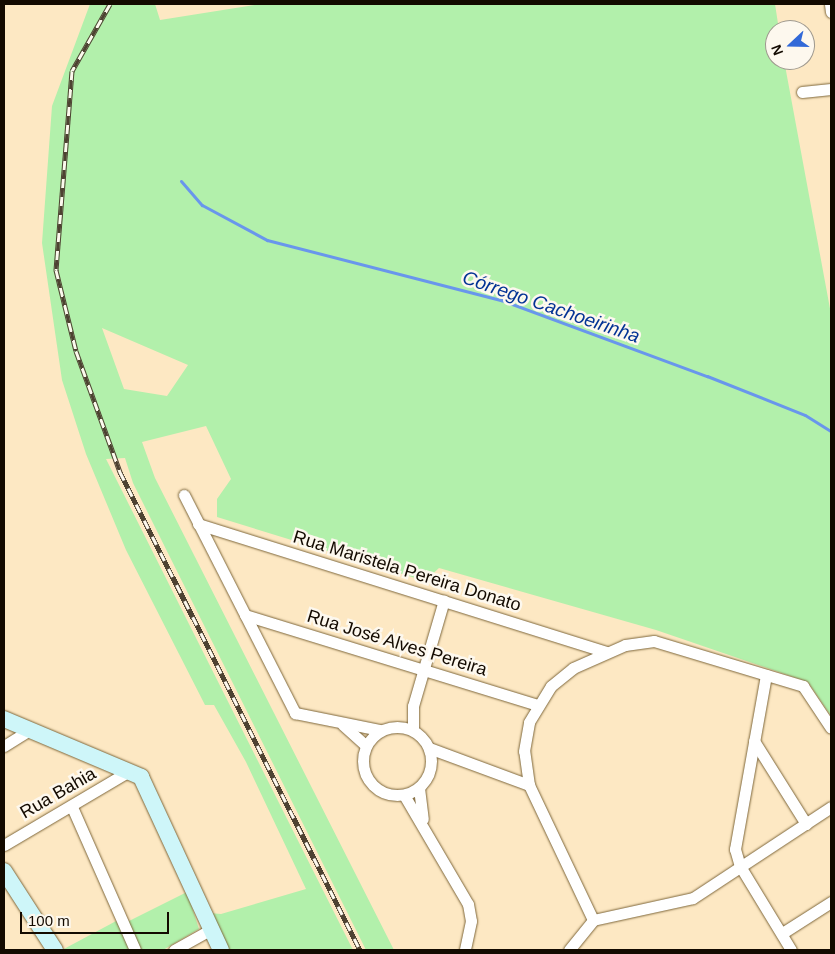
<!DOCTYPE html>
<html>
<head>
<meta charset="utf-8">
<style>
	body { margin:0 }
	#map { position:relative; width:835px; height:954px; overflow:hidden; background:#fde8c3; font-family:Helvetica,sans-serif }
	div>[style] { position:absolute }
	.green>* { inset:0; background:#b2f0ab }
	.stream>* { height:3px; margin:-1.5px; padding:0 1.5px; transform-origin:1.5px; border-radius:1.5px; background:#6996ec }
	.roads { filter:drop-shadow(0 0 1px #7e673b) drop-shadow(0 0 1px #7e673b) }
	.street>* { height:11px; margin:-5.5px; padding:0 5.5px; transform-origin:5.5px; border-radius:5.5px; background:#fff }
	.street>.ring { margin:-5.5px; padding:0; box-sizing:content-box; background:none; border:11px solid #fff; border-radius:50% }
	.secondary>* { height:16px; margin:-8px; padding:0 8px; transform-origin:8px; border-radius:8px; background:#cef6f9 }
	.rail>* { height:5px; margin-top:-2.5px; transform-origin:0; background:repeating-linear-gradient(90deg,#fdf8ee 0 9px,#4e4232 0 18px); box-sizing:border-box; border-block:1px solid #4e4232 }
	span { translate:-50% -50%; white-space:nowrap; text-align:center; line-height:1.15; -webkit-text-stroke:5px #fdf8ee; paint-order:stroke }
	.street-label { font-size:18px; color:#130a00 }
	.water-label { font-size:19px; color:#033394; font-style:italic }
	.frame { position:absolute; inset:0; border:5px solid #130a00; pointer-events:none }
	.north { position:absolute; left:765px; top:20px; width:50px; height:50px; box-sizing:border-box; background:#fdf8ee; border:1px solid #9f998f; border-radius:50%; rotate:249deg; font-size:14px; font-weight:700; line-height:20px; text-align:center; color:#130a00 }
	.north::after { content:''; display:block; margin:auto; width:18px; height:22px; background:#3269d8; clip-path:polygon(50% 0,100% 100%,50% 72%,0 100%) }
	.scale { position:absolute; left:20px; top:912px; width:149px; height:22px; box-sizing:border-box; border:2px solid #130a00; border-top:0; padding-left:6px; font-size:15px; line-height:18px; white-space:nowrap; color:#130a00; -webkit-text-stroke:4px #fdf8ee; paint-order:stroke }
</style>
</head>
<body>
<div id="map">
	<div class="green">
		<i style="clip-path:polygon(evenodd,90px 4px,155px 4px,160px 20px,260px 4px,775px 4px,779px 30px,775px 30px,775px 60px,784px 60px,831px 314px,831px 716px,808px 682px,656px 630px,439px 568px,425px 581px,217px 517px,217px 499px,231px 479px,206px 426px,142px 442px,155px 478px,394px 950px,366px 950px,133px 483px,125px 458px,106px 459px,353px 950px,228px 950px,209px 913px,221px 914px,306px 889px,246px 762px,214px 705px,205px 705px,126px 550px,86px 454px,62px 380px,42px 243px,52px 106px,90px 4px,102px 328px,188px 365px,167px 396px,124px 389px,102px 328px)"></i>
		<i style="clip-path:polygon(187px 892px,199px 929px,163px 950px,139px 950px,127px 922px)"></i>
		<i style="clip-path:polygon(118px 920px,131px 950px,62px 950px)"></i>
	</div>
	<div class="stream">
		<i style="left:181px;top:181px;width:32px;rotate:49deg"></i>
		<i style="left:202px;top:205px;width:74px;rotate:28.3deg"></i>
		<i style="left:267px;top:240px;width:242px;rotate:14.4deg"></i>
		<i style="left:501px;top:300px;width:220px;rotate:20.3deg"></i>
		<i style="left:707px;top:376px;width:105px;rotate:21.7deg"></i>
		<i style="left:805px;top:415px;width:31px;rotate:32deg"></i>
	</div>
	<div class="roads">
		<div class="street">
			<i style="left:830px;top:4px;width:8px;rotate:83deg"></i>
			<i style="left:802px;top:92px;width:29px;rotate:-6deg"></i>
			<i style="left:184px;top:495px;width:245px;rotate:63deg"></i>
			<i style="left:295px;top:713px;width:87px;rotate:11.3deg"></i>
			<i style="left:198px;top:524px;width:428px;rotate:17.4deg"></i>
			<i style="left:245px;top:615px;width:307px;rotate:17.1deg"></i>
			<i style="left:766px;top:675px;width:177px;rotate:100.1deg"></i>
			<i style="left:735px;top:849px;width:18px;rotate:74deg"></i>
			<i style="left:740px;top:866px;width:98px;rotate:58.7deg"></i>
			<i style="left:343px;top:725px;width:31px;rotate:42deg"></i>
			<i class="ring" style="left:363px;top:727px;width:57px;height:57px"></i>
			<i style="left:413px;top:730px;width:24px;rotate:-90deg"></i>
			<i style="left:413px;top:706px;width:110px;rotate:-73.7deg"></i>
			<i style="left:754px;top:741px;width:98px;rotate:57.9deg"></i>
			<i style="left:4px;top:746px;width:31px;rotate:-32deg"></i>
			<i style="left:429px;top:748px;width:107px;rotate:20.3deg"></i>
			<i style="left:529px;top:785px;width:149px;rotate:64.6deg"></i>
			<i style="left:529px;top:785px;width:34px;rotate:-98deg"></i>
			<i style="left:524px;top:751px;width:29px;rotate:-80deg"></i>
			<i style="left:529px;top:722px;width:42px;rotate:-58.6deg"></i>
			<i style="left:551px;top:686px;width:28px;rotate:-39deg"></i>
			<i style="left:573px;top:668px;width:57px;rotate:-23.9deg"></i>
			<i style="left:625px;top:645px;width:29px;rotate:-8deg"></i>
			<i style="left:654px;top:641px;width:156px;rotate:16.8deg"></i>
			<i style="left:803px;top:686px;width:50px;rotate:56.3deg"></i>
			<i style="left:419px;top:788px;width:31px;rotate:83deg"></i>
			<i style="left:404px;top:795px;width:126px;rotate:59.6deg"></i>
			<i style="left:468px;top:904px;width:17px;rotate:80deg"></i>
			<i style="left:471px;top:921px;width:30px;rotate:102deg"></i>
			<i style="left:72px;top:807px;width:156px;rotate:66.2deg"></i>
			<i style="left:4px;top:845px;width:145px;rotate:-30.6deg"></i>
			<i style="left:784px;top:932px;width:56px;rotate:-32.6deg"></i>
			<i style="left:174px;top:950px;width:41px;rotate:-29.1deg"></i>
			<i style="left:569px;top:950px;width:38px;rotate:-51deg"></i>
			<i style="left:593px;top:920px;width:102px;rotate:-12.4deg"></i>
			<i style="left:693px;top:898px;width:165px;rotate:-33.4deg"></i>
		</div>
		<div class="secondary">
			<i style="left:4px;top:719px;width:149px;rotate:22.9deg"></i>
			<i style="left:141px;top:777px;width:191px;rotate:65.2deg"></i>
			<i style="left:4px;top:871px;width:94px;rotate:57.2deg"></i>
		</div>
	</div>
	<div class="rail">
		<i style="left:110px;top:4px;width:77px;rotate:119.6deg"></i>
		<i style="left:72px;top:71px;width:200px;rotate:94.6deg"></i>
		<i style="left:56px;top:270px;width:83px;rotate:76.1deg"></i>
		<i style="left:76px;top:351px;width:129px;rotate:70deg"></i>
		<i style="left:120px;top:472px;width:535px;rotate:63.34deg"></i>
	</div>
	<div class="street-label">
		<span style="left:407px;top:571px;rotate:17deg">Rua Maristela Pereira Donato</span>
		<span style="left:397px;top:643px;rotate:17deg">Rua José Alves Pereira</span>
		<span style="left:58px;top:793px;rotate:-30deg">Rua Bahia</span>
	</div>
	<div class="water-label">
		<span style="left:551px;top:307px;rotate:19deg">Córrego Cachoeirinha</span>
	</div>
	<div class="frame"></div>
	<div class="north">N</div>
	<div class="scale">100 m</div>
</div>
</body>
</html>
